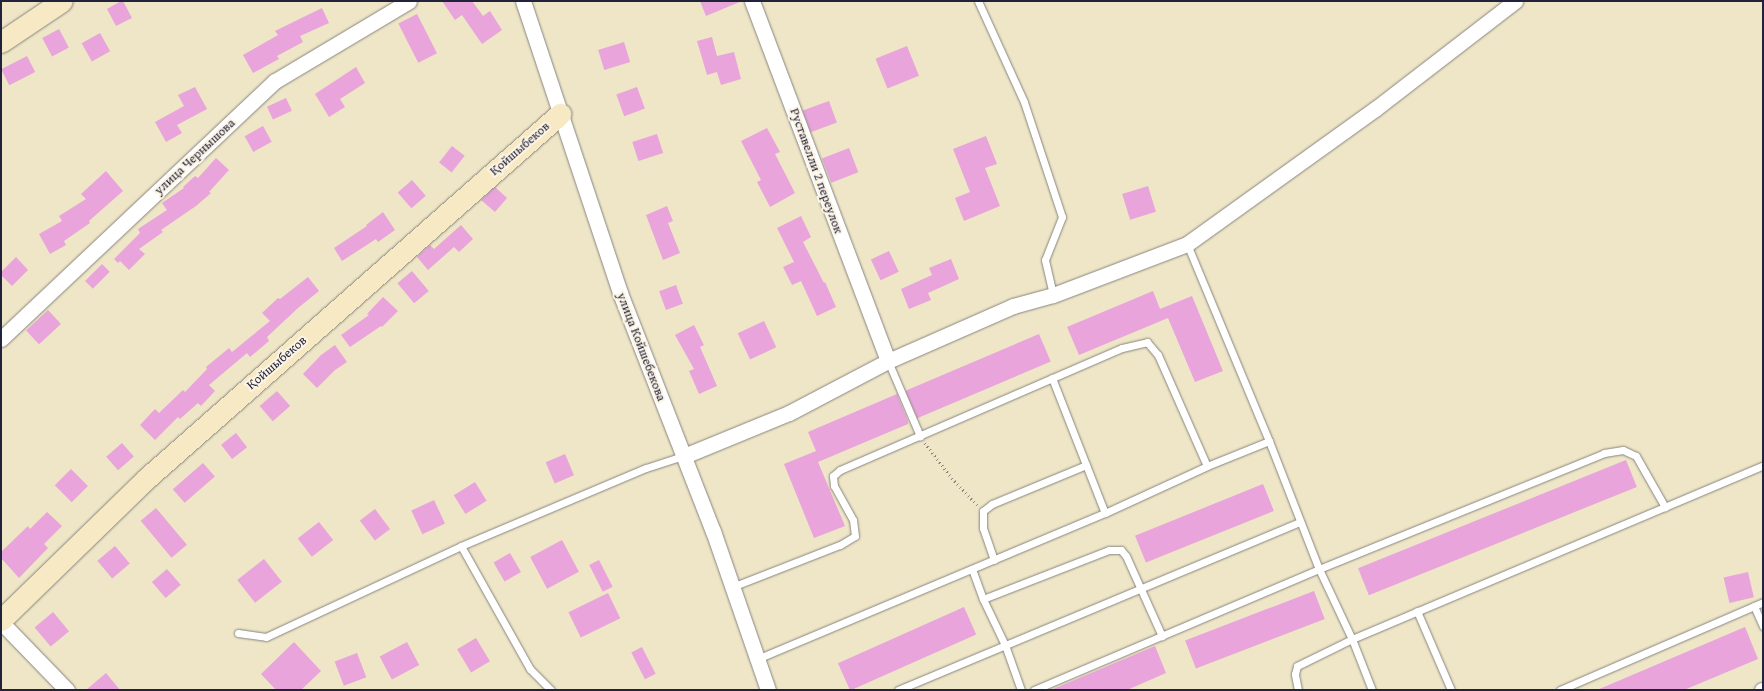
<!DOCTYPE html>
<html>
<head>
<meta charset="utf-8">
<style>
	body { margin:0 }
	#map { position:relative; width:1764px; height:691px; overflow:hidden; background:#eee6c6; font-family:"Gentium Book Plus",serif }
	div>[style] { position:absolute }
	.building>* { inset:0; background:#e8a4db; transform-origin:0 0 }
	.path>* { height:2.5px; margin-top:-1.25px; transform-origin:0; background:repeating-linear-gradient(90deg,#888480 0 1px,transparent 0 4px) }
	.roads { filter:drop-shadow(0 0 1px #888480) drop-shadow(0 0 1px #888480) }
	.lane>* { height:7px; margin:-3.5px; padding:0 3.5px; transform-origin:3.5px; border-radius:3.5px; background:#fff }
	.street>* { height:15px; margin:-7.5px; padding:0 7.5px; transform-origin:7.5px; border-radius:7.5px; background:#fff }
	.secondary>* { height:21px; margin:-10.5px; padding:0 10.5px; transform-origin:10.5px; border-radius:10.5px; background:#f6e9c3 }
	span { translate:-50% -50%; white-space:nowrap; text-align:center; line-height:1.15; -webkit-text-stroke:4px #fcf5e5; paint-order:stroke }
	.street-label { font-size:13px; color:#22223b }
	.frame { position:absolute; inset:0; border:2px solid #22223b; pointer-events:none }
</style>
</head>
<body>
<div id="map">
	<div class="building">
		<i style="clip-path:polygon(121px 1px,123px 1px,132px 18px,116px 26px,107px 9px)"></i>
		<i style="clip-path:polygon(442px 1px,472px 1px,483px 16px,490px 11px,502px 30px,482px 44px,462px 15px,455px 20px)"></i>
		<i style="clip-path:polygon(700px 1px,742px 1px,706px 16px)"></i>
		<i style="clip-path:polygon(322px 8px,329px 23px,300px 36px,303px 42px,277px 56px,279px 59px,253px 73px,243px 55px,278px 35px,275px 31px)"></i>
		<i style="left:417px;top:14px;width:44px;height:21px;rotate:63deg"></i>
		<i style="left:59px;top:29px;width:21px;height:19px;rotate:62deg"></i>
		<i style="left:100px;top:33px;width:21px;height:21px;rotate:61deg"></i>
		<i style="clip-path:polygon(712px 37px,717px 56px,734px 52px,741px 79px,721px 85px,717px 72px,707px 75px,697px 41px)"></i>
		<i style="left:624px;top:42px;width:21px;height:27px;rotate:73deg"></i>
		<i style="left:907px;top:46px;width:32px;height:34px;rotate:68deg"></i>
		<i style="left:27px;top:56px;width:18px;height:29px;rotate:63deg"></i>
		<i style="clip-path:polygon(356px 67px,365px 83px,340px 99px,345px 107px,329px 117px,315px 94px)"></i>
		<i style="clip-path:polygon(195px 87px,207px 109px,177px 125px,182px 133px,166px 142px,155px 122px,184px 106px,178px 95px)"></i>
		<i style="left:637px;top:87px;width:23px;height:22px;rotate:70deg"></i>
		<i style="left:286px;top:98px;width:14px;height:21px;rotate:65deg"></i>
		<i style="left:829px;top:101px;width:23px;height:28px;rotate:70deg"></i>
		<i style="left:263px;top:126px;width:18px;height:21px;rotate:61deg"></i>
		<i style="clip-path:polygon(767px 128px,780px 152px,775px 154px,795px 193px,770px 207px,757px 182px,761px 180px,741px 141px)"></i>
		<i style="left:657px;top:134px;width:20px;height:26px;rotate:72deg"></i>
		<i style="clip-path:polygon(986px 136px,997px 164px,985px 168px,1000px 206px,964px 221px,955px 198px,970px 192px,953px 149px)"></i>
		<i style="left:452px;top:146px;width:16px;height:21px;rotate:38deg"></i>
		<i style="left:849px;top:148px;width:26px;height:29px;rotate:69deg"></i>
		<i style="clip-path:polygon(216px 158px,229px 170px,209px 192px,211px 193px,196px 206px,161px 230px,163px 232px,139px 249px,145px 254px,129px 270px,120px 261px,118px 263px,114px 259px,140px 233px,138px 229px,167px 210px,162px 203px,184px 188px,183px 187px,195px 176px,198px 178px)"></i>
		<i style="clip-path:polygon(106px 171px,123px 191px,89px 221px,90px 223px,64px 241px,66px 245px,50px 254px,39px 234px,62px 221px,59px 216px,86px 199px,81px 194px)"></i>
		<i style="left:412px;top:180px;width:21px;height:19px;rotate:49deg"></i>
		<i style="left:1148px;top:186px;width:27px;height:27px;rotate:73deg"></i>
		<i style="clip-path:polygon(495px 187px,507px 198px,495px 212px,481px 200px)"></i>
		<i style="clip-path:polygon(667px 206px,673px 221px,668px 223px,680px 253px,663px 260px,646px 215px)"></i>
		<i style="clip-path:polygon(383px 212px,395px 230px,378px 242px,376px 239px,342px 261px,334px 248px,367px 226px,366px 225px)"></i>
		<i style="clip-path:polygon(801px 216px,811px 237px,803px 242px,824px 283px,825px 282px,836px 307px,817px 316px,801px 281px,792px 285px,783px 267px,794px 262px,777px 228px)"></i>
		<i style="clip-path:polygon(461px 225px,473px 239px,459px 252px,454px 247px,428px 270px,417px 257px,430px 245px,434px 249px)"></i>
		<i style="left:889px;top:251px;width:23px;height:20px;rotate:65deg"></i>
		<i style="clip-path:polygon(16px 257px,28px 270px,12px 286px,1px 275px,1px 272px)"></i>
		<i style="clip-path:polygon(951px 259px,959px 279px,928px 293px,931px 300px,909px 309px,901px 289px,932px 275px,929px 268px)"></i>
		<i style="left:102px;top:264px;width:11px;height:24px;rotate:45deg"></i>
		<i style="left:412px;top:271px;width:26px;height:19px;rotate:50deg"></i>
		<i style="clip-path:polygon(308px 277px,319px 291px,298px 308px,267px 337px,269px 341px,250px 357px,247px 353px,209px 385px,215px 391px,201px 406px,198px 403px,180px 419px,178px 417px,155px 440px,140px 425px,155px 409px,159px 413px,183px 390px,185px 392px,207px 369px,206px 367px,229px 348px,232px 352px,270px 321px,262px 313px,278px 298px,280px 299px)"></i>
		<i style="left:676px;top:285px;width:20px;height:18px;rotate:70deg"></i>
		<i style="clip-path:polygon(1153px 291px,1160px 309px,1192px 296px,1223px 371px,1195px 382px,1168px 318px,1079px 355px,1067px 327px)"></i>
		<i style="clip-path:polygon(383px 297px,398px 311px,382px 327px,381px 326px,350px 347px,341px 335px,369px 315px,367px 314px)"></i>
		<i style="left:48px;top:310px;width:19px;height:30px;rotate:47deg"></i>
		<i style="left:764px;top:321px;width:29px;height:29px;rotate:65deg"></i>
		<i style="clip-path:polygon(694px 325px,704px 345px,700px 347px,717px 386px,699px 394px,689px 371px,694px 369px,675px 335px)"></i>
		<i style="left:1039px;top:334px;width:30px;height:145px;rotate:67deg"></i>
		<i style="clip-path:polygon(335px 345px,347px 362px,335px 370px,317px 388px,303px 374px,321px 355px)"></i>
		<i style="left:277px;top:391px;width:20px;height:23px;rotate:49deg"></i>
		<i style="clip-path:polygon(897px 394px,908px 421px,908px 424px,818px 462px,845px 526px,814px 538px,784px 464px,816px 451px,808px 432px)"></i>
		<i style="left:236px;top:433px;width:18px;height:19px;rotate:52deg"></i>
		<i style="left:122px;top:443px;width:18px;height:21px;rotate:49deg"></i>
		<i style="left:565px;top:454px;width:23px;height:21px;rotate:67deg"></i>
		<i style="left:1626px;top:460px;width:29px;height:289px;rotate:68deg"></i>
		<i style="left:203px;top:463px;width:18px;height:40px;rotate:49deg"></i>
		<i style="left:71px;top:469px;width:24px;height:23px;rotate:45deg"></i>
		<i style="left:475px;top:482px;width:22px;height:25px;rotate:58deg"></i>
		<i style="left:1263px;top:484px;width:29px;height:138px;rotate:68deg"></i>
		<i style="left:434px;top:500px;width:26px;height:25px;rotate:65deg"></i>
		<i style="left:156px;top:508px;width:48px;height:20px;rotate:50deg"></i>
		<i style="left:375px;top:509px;width:25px;height:19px;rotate:53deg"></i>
		<i style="clip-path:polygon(47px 512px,62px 526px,44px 544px,48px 548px,19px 578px,1px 558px,1px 552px,28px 526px,30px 529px)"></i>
		<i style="left:319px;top:522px;width:23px;height:27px;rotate:52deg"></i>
		<i style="left:562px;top:540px;width:36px;height:36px;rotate:62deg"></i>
		<i style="left:115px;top:546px;width:23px;height:23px;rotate:50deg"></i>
		<i style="left:510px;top:553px;width:22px;height:19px;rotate:60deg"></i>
		<i style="left:264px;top:559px;width:29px;height:34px;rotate:52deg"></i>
		<i style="left:599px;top:560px;width:30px;height:11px;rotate:63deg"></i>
		<i style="left:167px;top:569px;width:21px;height:20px;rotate:49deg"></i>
		<i style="left:1748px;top:572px;width:26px;height:25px;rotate:77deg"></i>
		<i style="left:1314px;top:591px;width:30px;height:138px;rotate:69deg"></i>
		<i style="left:608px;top:593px;width:28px;height:44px;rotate:64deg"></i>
		<i style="left:964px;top:607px;width:30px;height:138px;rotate:66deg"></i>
		<i style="left:53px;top:612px;width:25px;height:24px;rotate:50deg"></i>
		<i style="clip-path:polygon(1745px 627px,1758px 659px,1684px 690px,1597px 690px)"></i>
		<i style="left:476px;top:638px;width:27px;height:22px;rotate:59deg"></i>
		<i style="clip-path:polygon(294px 642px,321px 671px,301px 690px,276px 690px,261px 674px)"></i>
		<i style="left:407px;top:642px;width:26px;height:31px;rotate:62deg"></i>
		<i style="clip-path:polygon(1155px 646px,1166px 673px,1127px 690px,1051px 690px)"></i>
		<i style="left:642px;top:647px;width:30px;height:12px;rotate:63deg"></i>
		<i style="left:357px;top:653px;width:26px;height:24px;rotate:69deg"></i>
		<i style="clip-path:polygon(106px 673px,120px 690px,86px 690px)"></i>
	</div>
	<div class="path">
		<i style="left:925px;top:443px;width:44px;rotate:52.4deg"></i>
		<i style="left:952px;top:478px;width:37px;rotate:47deg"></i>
	</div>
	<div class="roads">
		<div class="lane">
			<i style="left:978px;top:1px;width:111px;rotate:65.5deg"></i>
			<i style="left:1024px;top:102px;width:121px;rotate:71.7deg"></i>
			<i style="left:1062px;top:217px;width:46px;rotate:111.6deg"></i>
			<i style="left:1045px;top:260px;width:36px;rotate:77deg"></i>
			<i style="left:1187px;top:244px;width:213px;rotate:67.4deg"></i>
			<i style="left:1269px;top:441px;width:137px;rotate:68.7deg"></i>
			<i style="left:1319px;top:569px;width:77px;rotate:64.8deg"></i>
			<i style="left:1352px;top:639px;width:55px;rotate:68.6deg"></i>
			<i style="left:888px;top:361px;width:82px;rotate:66.9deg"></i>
			<i style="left:1052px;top:378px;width:145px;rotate:68.6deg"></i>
			<i style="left:461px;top:546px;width:141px;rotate:60.7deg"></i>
			<i style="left:530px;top:669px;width:30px;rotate:45deg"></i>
			<i style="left:994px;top:560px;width:34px;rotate:-109deg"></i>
			<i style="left:983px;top:528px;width:17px;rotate:-90deg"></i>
			<i style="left:983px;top:511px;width:11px;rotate:-38deg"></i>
			<i style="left:992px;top:504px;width:102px;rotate:-22.5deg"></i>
			<i style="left:972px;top:569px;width:32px;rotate:70deg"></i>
			<i style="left:732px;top:587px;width:116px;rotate:-21.3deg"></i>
			<i style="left:840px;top:545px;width:17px;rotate:-31deg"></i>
			<i style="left:855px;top:536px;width:16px;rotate:-97deg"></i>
			<i style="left:853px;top:520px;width:39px;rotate:-119deg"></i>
			<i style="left:834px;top:486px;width:10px;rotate:-96deg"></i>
			<i style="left:833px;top:476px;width:9px;rotate:-41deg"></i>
			<i style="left:840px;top:470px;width:307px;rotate:-23.4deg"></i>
			<i style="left:1122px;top:348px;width:26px;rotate:-13deg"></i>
			<i style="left:1147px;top:342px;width:17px;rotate:50deg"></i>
			<i style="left:1158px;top:355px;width:121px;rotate:66.2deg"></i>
			<i style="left:1754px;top:606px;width:22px;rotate:66deg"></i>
			<i style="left:1417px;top:611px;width:86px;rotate:66.7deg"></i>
			<i style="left:238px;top:633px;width:28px;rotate:8deg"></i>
			<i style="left:266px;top:637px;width:215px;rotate:-25deg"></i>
			<i style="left:461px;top:546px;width:201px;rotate:-22.9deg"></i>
			<i style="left:646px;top:468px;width:40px;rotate:-18deg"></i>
			<i style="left:757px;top:659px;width:377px;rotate:-22.8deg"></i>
			<i style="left:1105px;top:513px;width:112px;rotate:-24.7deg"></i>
			<i style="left:1207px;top:466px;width:67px;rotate:-22deg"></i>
			<i style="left:898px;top:690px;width:436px;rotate:-22.7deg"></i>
			<i style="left:1021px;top:690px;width:48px;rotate:-109.6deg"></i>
			<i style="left:1005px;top:645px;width:51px;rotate:-115.6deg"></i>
			<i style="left:983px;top:599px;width:135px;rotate:-21.3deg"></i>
			<i style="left:1109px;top:550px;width:12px"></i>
			<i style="left:1121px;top:550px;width:8px;rotate:50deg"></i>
			<i style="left:1126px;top:556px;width:88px;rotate:65.8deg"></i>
			<i style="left:1034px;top:690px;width:310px;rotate:-23deg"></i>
			<i style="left:1319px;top:569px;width:308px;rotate:-22.1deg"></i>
			<i style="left:1604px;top:453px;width:19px;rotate:-9deg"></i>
			<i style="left:1623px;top:450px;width:14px;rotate:25deg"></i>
			<i style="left:1636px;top:456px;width:59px;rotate:60.4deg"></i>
			<i style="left:1298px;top:690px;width:16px;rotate:-101deg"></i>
			<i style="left:1295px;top:674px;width:8px;rotate:-76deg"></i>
			<i style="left:1297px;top:666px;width:61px;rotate:-26.1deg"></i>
			<i style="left:1352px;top:639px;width:446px;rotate:-22.9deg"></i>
			<i style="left:1560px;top:690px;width:221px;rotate:-23.4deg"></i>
		</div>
		<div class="street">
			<i style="left:523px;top:1px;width:308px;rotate:71.6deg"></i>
			<i style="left:620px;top:293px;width:256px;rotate:68.7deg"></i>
			<i style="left:713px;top:531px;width:168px;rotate:70.9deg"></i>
			<i style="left:752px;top:1px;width:385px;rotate:69.3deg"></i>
			<i style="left:1px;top:339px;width:376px;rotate:-43.3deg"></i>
			<i style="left:275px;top:81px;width:156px;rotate:-30.8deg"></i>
			<i style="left:684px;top:456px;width:113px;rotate:-22.3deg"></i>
			<i style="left:789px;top:413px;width:112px;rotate:-27.7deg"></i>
			<i style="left:888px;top:361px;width:137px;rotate:-23.7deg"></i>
			<i style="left:1013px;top:306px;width:41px;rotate:-15.4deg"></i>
			<i style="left:1053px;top:295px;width:143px;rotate:-20.8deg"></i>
			<i style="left:1187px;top:244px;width:231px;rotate:-35.7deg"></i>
			<i style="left:1375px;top:109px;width:177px;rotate:-37.6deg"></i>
			<i style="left:1px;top:622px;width:95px;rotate:45.9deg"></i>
			<i style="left:1762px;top:690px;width:1px"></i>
		</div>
		<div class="secondary">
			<i style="left:1px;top:42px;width:73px;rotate:-33.9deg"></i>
			<i style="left:1px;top:620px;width:204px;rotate:-44.2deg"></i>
			<i style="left:147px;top:478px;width:551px;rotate:-41.39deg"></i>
		</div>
	</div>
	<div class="street-label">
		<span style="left:520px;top:149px;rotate:-41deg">Қойшыбеков</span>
		<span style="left:195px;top:157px;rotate:-43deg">улица Чернышова</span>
		<span style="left:816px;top:171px;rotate:70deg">Руставелли 2 переулок</span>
		<span style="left:641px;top:347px;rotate:69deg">улица Койшебекова</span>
		<span style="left:277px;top:363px;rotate:-41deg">Қойшыбеков</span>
	</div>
	<div class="frame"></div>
</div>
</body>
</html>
